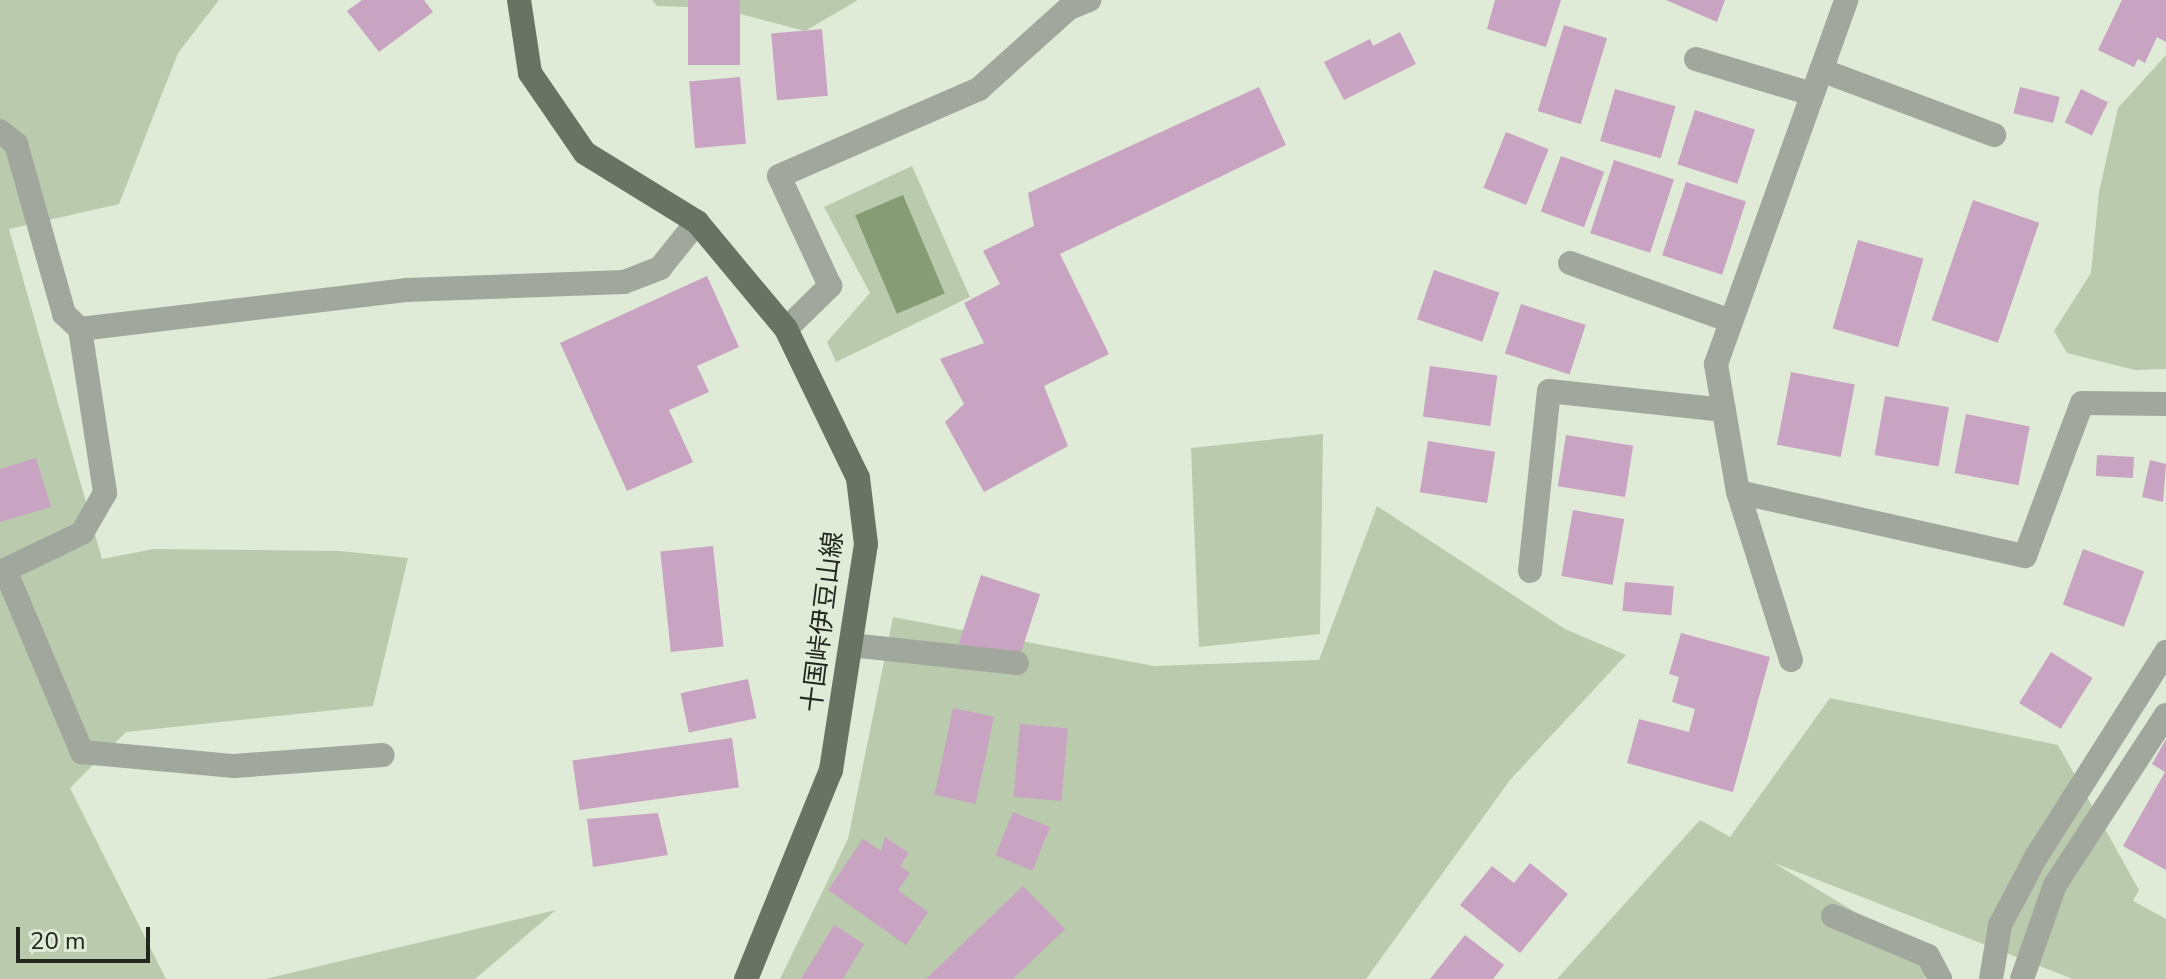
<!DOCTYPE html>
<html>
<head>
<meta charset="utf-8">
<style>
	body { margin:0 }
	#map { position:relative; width:2166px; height:979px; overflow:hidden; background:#dfebd6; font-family:"Nunito Sans","Noto Sans JP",sans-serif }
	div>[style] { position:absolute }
	.green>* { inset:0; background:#bacbad }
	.water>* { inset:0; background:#869c75; transform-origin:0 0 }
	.building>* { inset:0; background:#c9a3c2; transform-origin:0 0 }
	.minor>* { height:24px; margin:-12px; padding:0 12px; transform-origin:12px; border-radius:12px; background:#a2a79e }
	.major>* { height:24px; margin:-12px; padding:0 12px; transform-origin:12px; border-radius:12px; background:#697263 }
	span { translate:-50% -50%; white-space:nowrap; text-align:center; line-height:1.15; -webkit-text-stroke:7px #dfebd6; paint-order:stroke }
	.street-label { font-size:26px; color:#22261e }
	.scale { position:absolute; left:16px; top:927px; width:134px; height:36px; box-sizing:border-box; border:4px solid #22261e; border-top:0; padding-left:10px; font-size:24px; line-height:28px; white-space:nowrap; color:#22261e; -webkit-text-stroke:6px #dfebd6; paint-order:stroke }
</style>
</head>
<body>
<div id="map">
	<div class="green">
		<i style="clip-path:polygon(0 0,219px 0,178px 53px,119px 204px,9px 229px,102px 559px,154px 549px,340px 551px,408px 558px,373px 706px,126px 732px,70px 788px,166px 979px,0 979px)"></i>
		<i style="clip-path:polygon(652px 0,858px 0,805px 31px,718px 8px,657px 6px)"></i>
		<i style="clip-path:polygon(2166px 55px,2166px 369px,2135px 370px,2067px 353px,2054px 331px,2091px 273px,2099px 192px,2118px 108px)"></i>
		<i style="clip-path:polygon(912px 166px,970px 297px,836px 362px,827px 342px,870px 293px,824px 207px)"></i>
		<i style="clip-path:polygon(1323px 434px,1320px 634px,1199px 647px,1191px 448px)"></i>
		<i style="clip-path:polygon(1377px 506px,1565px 629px,1626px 655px,1510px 780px,1366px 979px,780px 979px,848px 839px,893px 617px,1154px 666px,1319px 660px)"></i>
		<i style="clip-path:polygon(1830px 698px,2058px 745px,2139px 890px,2133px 901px,2166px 919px,2166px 979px,2073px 979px,1774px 863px,1928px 956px,1925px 979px,1557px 979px,1700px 820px,1730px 837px)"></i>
		<i style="clip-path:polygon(556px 910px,475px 979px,265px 979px)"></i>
	</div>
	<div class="water">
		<i style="left:903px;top:195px;width:107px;height:52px;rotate:67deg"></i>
	</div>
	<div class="building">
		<i style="clip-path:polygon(362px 0,424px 0,433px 12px,379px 52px,347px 11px)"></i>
		<i style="left:688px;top:0;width:52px;height:65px"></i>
		<i style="clip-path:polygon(1495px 0,1561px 0,1546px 47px,1487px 29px)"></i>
		<i style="clip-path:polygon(1666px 0,1725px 0,1717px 22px)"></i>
		<i style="clip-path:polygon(2122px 0,2166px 0,2166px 42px,2157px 37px,2145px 63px,2138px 59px,2134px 67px,2098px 50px)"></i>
		<i style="left:1564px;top:25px;width:45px;height:90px;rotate:17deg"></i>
		<i style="left:822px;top:29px;width:67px;height:51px;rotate:85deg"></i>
		<i style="clip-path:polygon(1400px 32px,1416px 64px,1344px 100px,1324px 62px,1370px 39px,1373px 46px)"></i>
		<i style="left:740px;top:77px;width:67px;height:51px;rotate:85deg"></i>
		<i style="clip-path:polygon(1259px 87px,1286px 145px,1060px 254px,1109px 354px,1044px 386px,1068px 446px,984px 492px,945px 422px,964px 404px,940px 359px,984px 343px,964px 303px,1000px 284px,983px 251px,1034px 226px,1028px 193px)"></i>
		<i style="left:2020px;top:87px;width:41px;height:27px;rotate:14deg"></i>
		<i style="left:1615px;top:89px;width:63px;height:54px;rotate:16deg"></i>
		<i style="left:2081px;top:89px;width:30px;height:37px;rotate:26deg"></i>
		<i style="left:1695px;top:110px;width:63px;height:57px;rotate:18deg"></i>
		<i style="left:1506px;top:132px;width:46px;height:60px;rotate:22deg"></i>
		<i style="left:1561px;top:156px;width:46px;height:59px;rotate:20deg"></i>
		<i style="left:1614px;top:160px;width:63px;height:77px;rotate:18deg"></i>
		<i style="left:1686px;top:182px;width:63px;height:77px;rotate:18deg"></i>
		<i style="left:1973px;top:200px;width:70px;height:127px;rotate:19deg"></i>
		<i style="left:1858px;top:240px;width:68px;height:92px;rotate:16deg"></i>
		<i style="left:1434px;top:270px;width:69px;height:52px;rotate:19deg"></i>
		<i style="clip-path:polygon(707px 276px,739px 347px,697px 366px,709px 392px,669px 410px,693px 462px,627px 491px,560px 343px)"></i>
		<i style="left:1521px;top:304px;width:68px;height:52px;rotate:18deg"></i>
		<i style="left:1430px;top:366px;width:68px;height:51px;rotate:8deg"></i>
		<i style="left:1791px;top:372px;width:65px;height:74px;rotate:11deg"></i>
		<i style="left:1885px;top:396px;width:65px;height:60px;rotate:10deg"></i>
		<i style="left:1966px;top:414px;width:65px;height:60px;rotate:11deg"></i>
		<i style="left:1566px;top:435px;width:68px;height:52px;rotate:9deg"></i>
		<i style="left:1428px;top:441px;width:68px;height:52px;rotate:9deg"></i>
		<i style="left:2097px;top:455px;width:37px;height:21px;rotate:3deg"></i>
		<i style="clip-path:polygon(36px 458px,51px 507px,0 522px,0 469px)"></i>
		<i style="clip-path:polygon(2150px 460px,2166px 464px,2163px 502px,2142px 497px)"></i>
		<i style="left:1573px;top:510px;width:52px;height:67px;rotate:10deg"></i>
		<i style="left:713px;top:546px;width:101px;height:53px;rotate:84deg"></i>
		<i style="left:2083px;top:549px;width:65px;height:59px;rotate:20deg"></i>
		<i style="left:981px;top:575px;width:62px;height:72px;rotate:18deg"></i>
		<i style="left:1625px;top:582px;width:49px;height:29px;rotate:5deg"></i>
		<i style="clip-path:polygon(1681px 633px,1770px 657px,1733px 792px,1627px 763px,1639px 719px,1689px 732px,1695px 709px,1672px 702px,1679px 677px,1669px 674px)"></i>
		<i style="left:2051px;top:652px;width:49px;height:60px;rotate:32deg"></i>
		<i style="left:748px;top:679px;width:40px;height:69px;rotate:78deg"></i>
		<i style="left:953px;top:708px;width:42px;height:89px;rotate:12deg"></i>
		<i style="left:1020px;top:724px;width:48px;height:73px;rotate:5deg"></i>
		<i style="left:732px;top:738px;width:50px;height:161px;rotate:82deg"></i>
		<i style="clip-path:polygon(2166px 739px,2166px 870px,2123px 846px,2165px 772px,2152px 764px)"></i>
		<i style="left:1013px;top:812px;width:40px;height:47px;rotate:22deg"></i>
		<i style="clip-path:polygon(658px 813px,668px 855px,593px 867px,587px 819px)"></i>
		<i style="clip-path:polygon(885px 837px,909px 853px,900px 866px,910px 873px,898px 890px,928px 912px,906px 945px,828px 890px,863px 839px,881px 851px)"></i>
		<i style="clip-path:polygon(1530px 863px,1568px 894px,1520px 953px,1460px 905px,1492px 866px,1514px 883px)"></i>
		<i style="clip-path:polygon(1023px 886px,1065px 929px,1013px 979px,926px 979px)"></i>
		<i style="clip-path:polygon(834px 925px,864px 944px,843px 979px,801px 979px)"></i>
		<i style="clip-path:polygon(1465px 935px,1504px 965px,1493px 979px,1430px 979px)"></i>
	</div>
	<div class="minor">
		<i style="left:1696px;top:59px;width:121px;rotate:16.8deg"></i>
		<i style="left:1821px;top:70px;width:185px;rotate:20.6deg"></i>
		<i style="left:0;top:131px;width:21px;rotate:39deg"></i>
		<i style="left:16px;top:144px;width:177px;rotate:74.2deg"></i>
		<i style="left:64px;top:314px;width:22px;rotate:43deg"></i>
		<i style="left:80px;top:329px;width:328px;rotate:-6.8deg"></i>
		<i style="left:406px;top:290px;width:218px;rotate:-2.1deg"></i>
		<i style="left:624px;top:282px;width:39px;rotate:-21deg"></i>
		<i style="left:660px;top:268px;width:59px;rotate:-51.2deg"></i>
		<i style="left:1570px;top:263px;width:171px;rotate:19.8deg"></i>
		<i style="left:80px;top:329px;width:166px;rotate:81.3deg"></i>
		<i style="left:105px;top:493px;width:46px;rotate:119.9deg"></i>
		<i style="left:82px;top:533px;width:85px;rotate:154.3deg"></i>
		<i style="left:5px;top:570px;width:198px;rotate:67.1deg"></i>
		<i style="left:82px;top:752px;width:153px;rotate:5.3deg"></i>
		<i style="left:234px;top:766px;width:149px;rotate:-4.2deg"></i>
		<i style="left:786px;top:329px;width:62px;rotate:-44.3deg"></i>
		<i style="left:830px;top:286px;width:121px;rotate:-114.9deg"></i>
		<i style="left:779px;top:176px;width:218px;rotate:-23.5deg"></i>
		<i style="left:979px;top:89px;width:121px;rotate:-42deg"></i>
		<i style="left:1069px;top:8px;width:22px;rotate:-22deg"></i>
		<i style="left:1738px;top:492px;width:294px;rotate:12.6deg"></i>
		<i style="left:2025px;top:556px;width:163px;rotate:-69.6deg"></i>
		<i style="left:2082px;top:403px;width:84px;rotate:0.7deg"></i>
		<i style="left:1530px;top:571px;width:181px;rotate:-84deg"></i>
		<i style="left:1549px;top:391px;width:176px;rotate:6.2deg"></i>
		<i style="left:851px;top:645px;width:167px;rotate:6.2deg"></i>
		<i style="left:1791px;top:660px;width:176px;rotate:-107.5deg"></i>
		<i style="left:1738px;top:492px;width:130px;rotate:-99.8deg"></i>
		<i style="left:1716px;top:364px;width:387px;rotate:-70.3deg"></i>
		<i style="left:1833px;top:916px;width:103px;rotate:22.8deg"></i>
		<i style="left:1928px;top:956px;width:26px;rotate:62deg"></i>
		<i style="left:1991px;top:979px;width:55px;rotate:-80.5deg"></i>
		<i style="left:2000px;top:925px;width:77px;rotate:-62.1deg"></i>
		<i style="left:2036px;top:857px;width:243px;rotate:-57.6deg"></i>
		<i style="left:2022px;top:979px;width:100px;rotate:-70.7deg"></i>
		<i style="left:2055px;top:885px;width:203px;rotate:-56.9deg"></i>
	</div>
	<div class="major">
		<i style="left:519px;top:0;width:74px;rotate:81.4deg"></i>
		<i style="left:530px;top:73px;width:97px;rotate:55.5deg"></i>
		<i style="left:585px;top:153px;width:132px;rotate:31.6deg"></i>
		<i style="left:697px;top:222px;width:139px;rotate:50.2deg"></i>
		<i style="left:786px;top:329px;width:165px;rotate:64.2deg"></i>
		<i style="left:858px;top:478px;width:66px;rotate:83.1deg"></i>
		<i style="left:866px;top:544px;width:229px;rotate:98.8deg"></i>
		<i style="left:831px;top:770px;width:226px;rotate:112.1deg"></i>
	</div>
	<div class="street-label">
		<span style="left:823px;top:622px;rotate:-83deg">十国峠伊豆山線</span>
	</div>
	<div class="scale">20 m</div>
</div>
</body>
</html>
